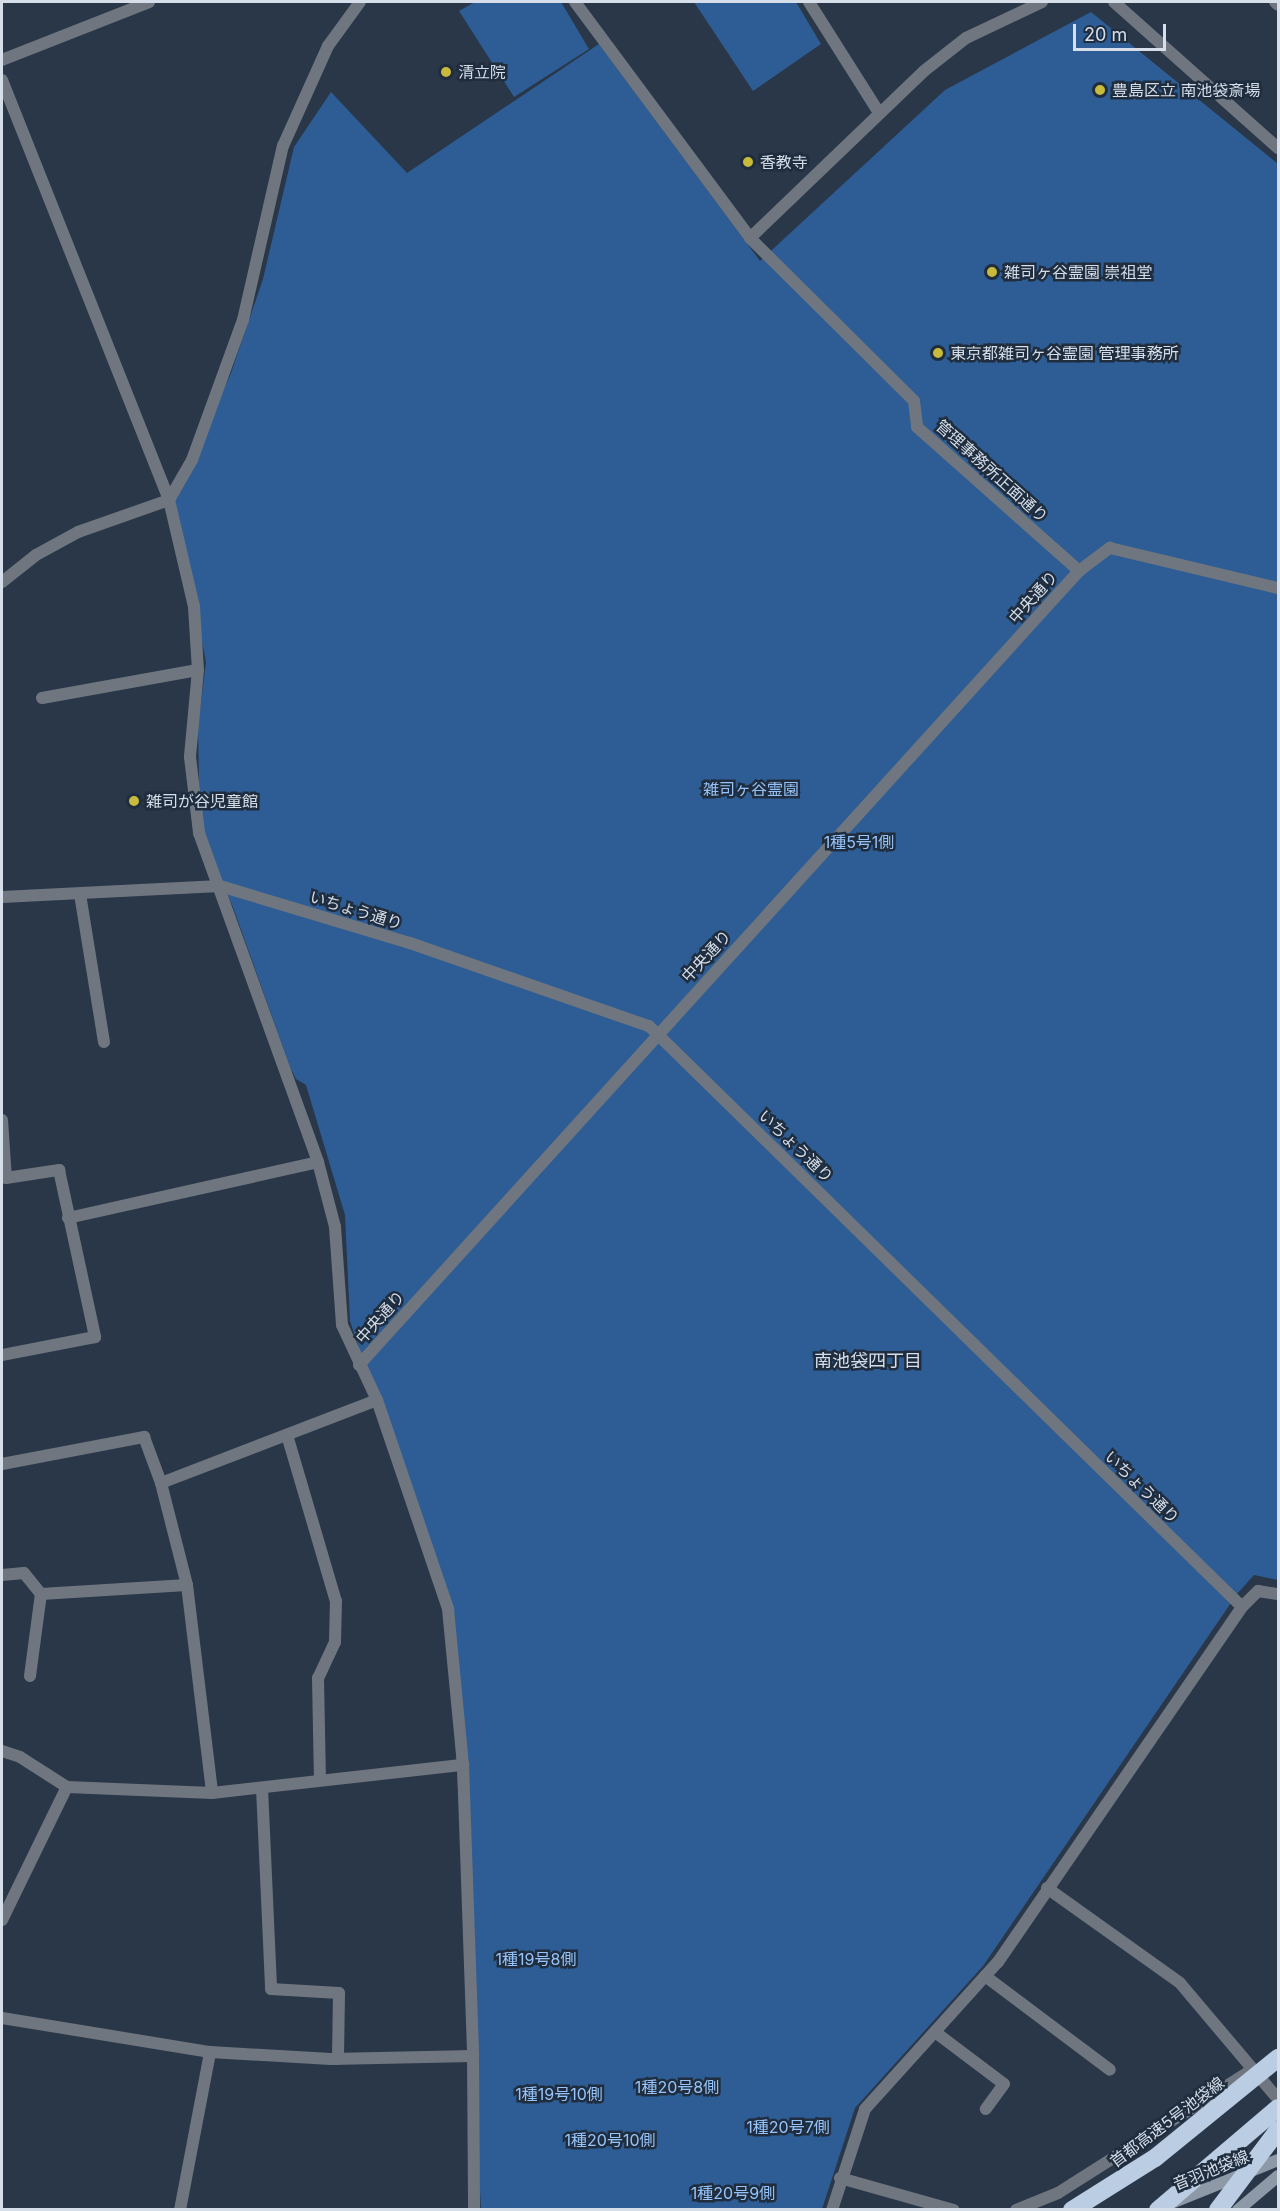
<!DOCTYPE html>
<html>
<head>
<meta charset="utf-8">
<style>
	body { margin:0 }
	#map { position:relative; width:1280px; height:2211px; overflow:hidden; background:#293749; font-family:Inter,"Noto Sans JP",sans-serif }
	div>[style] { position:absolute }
	.green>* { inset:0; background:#2d5d94 }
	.lane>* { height:12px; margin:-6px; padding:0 6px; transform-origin:6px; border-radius:6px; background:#6f767f }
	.street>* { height:12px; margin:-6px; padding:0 6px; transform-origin:6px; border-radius:6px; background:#6f767f }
	.secondary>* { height:12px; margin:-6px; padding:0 6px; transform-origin:6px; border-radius:6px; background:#8e99a8 }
	.highway>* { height:18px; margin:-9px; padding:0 9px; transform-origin:9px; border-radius:9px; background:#bbcde3 }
	.dots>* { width:16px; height:16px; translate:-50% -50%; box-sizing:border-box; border:3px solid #1f2d3e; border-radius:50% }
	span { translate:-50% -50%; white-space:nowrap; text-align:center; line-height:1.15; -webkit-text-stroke:5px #1f2d3e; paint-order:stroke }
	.poi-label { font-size:16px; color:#d5dee9 }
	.left { translate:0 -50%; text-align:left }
	.street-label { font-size:16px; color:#d5dee9 }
	.park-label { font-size:16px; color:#96c3f9 }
	.neighbourhood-label { font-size:18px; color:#d5dee9 }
	.frame { position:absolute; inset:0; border:3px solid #d5dee9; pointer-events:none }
	.scale { position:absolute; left:1073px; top:24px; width:93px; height:27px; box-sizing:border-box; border:3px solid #d5dee9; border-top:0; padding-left:8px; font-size:18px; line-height:21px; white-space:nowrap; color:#d5dee9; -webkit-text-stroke:4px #1f2d3e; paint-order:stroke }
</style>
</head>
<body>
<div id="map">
	<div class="green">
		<i style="clip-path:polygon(475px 2px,561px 2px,589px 49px,514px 97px,459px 11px)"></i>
		<i style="clip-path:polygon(694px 2px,796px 2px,821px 44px,753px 91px)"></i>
		<i style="clip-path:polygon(1091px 12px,1278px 164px,1278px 1580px,1254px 1575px,1237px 1594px,983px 1966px,855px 2108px,822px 2209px,481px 2209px,448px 1609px,350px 1321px,345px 1215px,306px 1085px,296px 1079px,290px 1067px,233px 907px,200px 833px,198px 727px,206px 662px,174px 500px,231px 373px,263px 279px,294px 147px,331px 92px,407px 173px,599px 44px,760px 261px,945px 90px)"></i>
	</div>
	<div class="lane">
		<i style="left:750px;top:238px;width:231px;rotate:44.8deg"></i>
		<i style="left:914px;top:401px;width:26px;rotate:83deg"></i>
		<i style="left:917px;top:427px;width:217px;rotate:41.6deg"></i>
		<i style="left:1079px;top:571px;width:39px;rotate:-37deg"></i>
		<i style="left:1110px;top:548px;width:173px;rotate:13.4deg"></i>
		<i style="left:42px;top:698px;width:158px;rotate:-10.2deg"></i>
		<i style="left:220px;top:886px;width:198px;rotate:16.7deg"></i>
		<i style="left:410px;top:943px;width:253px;rotate:19.2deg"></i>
		<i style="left:649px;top:1026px;width:830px;rotate:44.41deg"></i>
		<i style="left:80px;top:894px;width:150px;rotate:80.8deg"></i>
		<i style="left:2px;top:1120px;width:58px;rotate:86.1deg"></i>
		<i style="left:6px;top:1178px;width:54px;rotate:-8.6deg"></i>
		<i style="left:59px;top:1170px;width:171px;rotate:77.8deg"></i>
		<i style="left:95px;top:1337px;width:95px;rotate:169deg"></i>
		<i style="left:68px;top:1218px;width:256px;rotate:-12.6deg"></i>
		<i style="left:359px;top:1365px;width:1072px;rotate:-47.8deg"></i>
		<i style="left:287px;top:1435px;width:173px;rotate:73.6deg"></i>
		<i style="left:336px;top:1601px;width:41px;rotate:91.4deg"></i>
		<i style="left:335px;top:1642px;width:40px;rotate:115deg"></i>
		<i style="left:318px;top:1678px;width:101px;rotate:88.9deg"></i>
		<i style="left:2px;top:1464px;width:145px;rotate:-10.8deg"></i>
		<i style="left:144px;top:1437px;width:49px;rotate:69.7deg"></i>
		<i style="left:161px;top:1483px;width:105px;rotate:75.7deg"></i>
		<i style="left:187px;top:1585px;width:209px;rotate:83.1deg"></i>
		<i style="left:161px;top:1483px;width:231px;rotate:-21deg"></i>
		<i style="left:2px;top:1575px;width:22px;rotate:-5deg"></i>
		<i style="left:24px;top:1573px;width:27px;rotate:51deg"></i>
		<i style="left:41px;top:1594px;width:146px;rotate:-3.5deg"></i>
		<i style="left:30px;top:1676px;width:83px;rotate:-82.4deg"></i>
		<i style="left:262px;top:1788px;width:201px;rotate:87.4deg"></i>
		<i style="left:271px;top:1989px;width:68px;rotate:3.4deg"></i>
		<i style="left:339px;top:1993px;width:66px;rotate:90.9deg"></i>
		<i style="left:2px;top:1920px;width:148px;rotate:-64deg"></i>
		<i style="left:985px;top:1976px;width:156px;rotate:36.9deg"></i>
		<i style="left:2px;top:2018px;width:211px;rotate:9.3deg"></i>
		<i style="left:210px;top:2052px;width:121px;rotate:3.3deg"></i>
		<i style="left:331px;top:2059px;width:142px;rotate:-1.2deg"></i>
		<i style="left:935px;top:2032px;width:86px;rotate:37deg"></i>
		<i style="left:1004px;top:2084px;width:31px;rotate:126deg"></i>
		<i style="left:840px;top:2178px;width:118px;rotate:15.7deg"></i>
		<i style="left:180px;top:2210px;width:161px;rotate:-79.2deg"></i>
	</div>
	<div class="street">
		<i style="left:575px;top:2px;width:294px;rotate:53.4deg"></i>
		<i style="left:750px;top:238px;width:241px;rotate:-43.8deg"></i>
		<i style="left:924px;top:71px;width:53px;rotate:-38.2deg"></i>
		<i style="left:966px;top:38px;width:84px;rotate:-25.3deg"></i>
		<i style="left:809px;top:2px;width:129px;rotate:57.7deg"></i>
		<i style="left:1114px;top:2px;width:220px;rotate:41.7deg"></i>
		<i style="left:1275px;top:2px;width:4px;rotate:45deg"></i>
		<i style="left:2px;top:60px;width:158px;rotate:-21.5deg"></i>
		<i style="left:2px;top:80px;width:452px;rotate:68.3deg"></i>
		<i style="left:169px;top:500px;width:110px;rotate:76.8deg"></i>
		<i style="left:194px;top:607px;width:63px;rotate:86.4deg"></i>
		<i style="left:198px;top:670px;width:87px;rotate:95.3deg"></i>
		<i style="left:190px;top:757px;width:77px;rotate:83.2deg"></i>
		<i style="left:199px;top:833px;width:350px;rotate:70.1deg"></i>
		<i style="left:318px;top:1162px;width:67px;rotate:75.3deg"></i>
		<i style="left:335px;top:1227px;width:98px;rotate:85.9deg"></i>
		<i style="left:342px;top:1325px;width:83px;rotate:65deg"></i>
		<i style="left:377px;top:1400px;width:221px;rotate:71.2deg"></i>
		<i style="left:448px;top:1609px;width:157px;rotate:84.5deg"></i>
		<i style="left:463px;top:1765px;width:291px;rotate:88deg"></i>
		<i style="left:473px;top:2056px;width:154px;rotate:89.6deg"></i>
		<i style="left:2px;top:582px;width:43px;rotate:-38.5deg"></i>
		<i style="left:36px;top:555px;width:48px;rotate:-28.7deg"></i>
		<i style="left:78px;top:532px;width:96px;rotate:-19.4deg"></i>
		<i style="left:169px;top:500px;width:46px;rotate:-60.1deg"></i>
		<i style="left:192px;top:460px;width:149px;rotate:-70deg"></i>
		<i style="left:243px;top:320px;width:179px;rotate:-77.1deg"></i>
		<i style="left:283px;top:146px;width:110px;rotate:-65.8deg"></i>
		<i style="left:328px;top:46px;width:54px;rotate:-54deg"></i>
		<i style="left:2px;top:897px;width:218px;rotate:-2.9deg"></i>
		<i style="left:2px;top:1751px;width:19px;rotate:18deg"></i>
		<i style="left:20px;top:1757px;width:56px;rotate:32.6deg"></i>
		<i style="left:67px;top:1787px;width:145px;rotate:2.4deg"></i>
		<i style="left:212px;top:1793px;width:253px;rotate:-6.4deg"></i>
		<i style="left:1047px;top:1888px;width:163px;rotate:35.5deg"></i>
		<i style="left:1180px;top:1983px;width:152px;rotate:49.8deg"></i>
		<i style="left:832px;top:2210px;width:106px;rotate:-71.9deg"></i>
		<i style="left:865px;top:2109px;width:198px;rotate:-47.9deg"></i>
		<i style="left:998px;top:1962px;width:431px;rotate:-55.5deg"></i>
		<i style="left:1242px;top:1607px;width:23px;rotate:-45deg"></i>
		<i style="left:1258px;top:1591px;width:20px;rotate:9deg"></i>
		<i style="left:1016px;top:2210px;width:45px;rotate:-22deg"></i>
		<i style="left:1058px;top:2193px;width:227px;rotate:-32.4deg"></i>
	</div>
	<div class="secondary">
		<i style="left:1174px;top:2202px;width:112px;rotate:-22deg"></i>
		<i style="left:1238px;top:2210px;width:52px;rotate:-40.4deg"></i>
	</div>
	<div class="highway">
		<i style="left:1072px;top:2210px;width:98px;rotate:-32.1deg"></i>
		<i style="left:1155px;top:2158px;width:159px;rotate:-39.1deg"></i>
		<i style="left:1158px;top:2210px;width:157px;rotate:-40.4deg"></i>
		<i style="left:1218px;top:2210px;width:100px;rotate:-53.1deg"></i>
	</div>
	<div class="dots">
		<i style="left:446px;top:72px;background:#c8bb3b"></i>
		<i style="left:1100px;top:90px;background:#c8bb3b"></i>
		<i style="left:748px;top:162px;background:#c8bb3b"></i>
		<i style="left:992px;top:272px;background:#c8bb3b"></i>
		<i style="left:938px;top:353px;background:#c8bb3b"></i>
		<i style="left:134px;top:801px;background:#c8bb3b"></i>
	</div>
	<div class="poi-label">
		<span class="left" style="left:458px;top:72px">清立院</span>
		<span class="left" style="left:1112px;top:90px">豊島区立 南池袋斎場</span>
		<span class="left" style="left:760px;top:162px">香教寺</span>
		<span class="left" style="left:1004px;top:272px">雑司ヶ谷霊園 崇祖堂</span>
		<span class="left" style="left:950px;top:353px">東京都雑司ヶ谷霊園 管理事務所</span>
		<span class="left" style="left:146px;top:801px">雑司が谷児童館</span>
	</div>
	<div class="street-label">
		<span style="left:992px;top:471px;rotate:42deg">管理事務所正面通り</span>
		<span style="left:1033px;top:597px;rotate:-48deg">中央通り</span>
		<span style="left:356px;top:910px;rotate:17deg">いちょう通り</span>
		<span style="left:706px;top:956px;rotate:-47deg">中央通り</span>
		<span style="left:796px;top:1146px;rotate:44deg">いちょう通り</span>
		<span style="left:380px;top:1317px;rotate:-48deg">中央通り</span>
		<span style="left:1142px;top:1487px;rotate:44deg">いちょう通り</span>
		<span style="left:1167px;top:2122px;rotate:-37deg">首都高速5号池袋線</span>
		<span style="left:1211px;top:2170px;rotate:-22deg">音羽池袋線</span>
	</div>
	<div class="park-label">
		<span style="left:751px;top:789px">雑司ヶ谷霊園</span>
		<span style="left:859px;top:842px">1種5号1側</span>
		<span style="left:536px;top:1959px">1種19号8側</span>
		<span style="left:677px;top:2087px">1種20号8側</span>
		<span style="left:559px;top:2094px">1種19号10側</span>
		<span style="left:788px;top:2127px">1種20号7側</span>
		<span style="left:610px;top:2140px">1種20号10側</span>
		<span style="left:733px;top:2193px">1種20号9側</span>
	</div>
	<div class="neighbourhood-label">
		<span style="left:868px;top:1361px">南池袋四丁目</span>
	</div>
	<div class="frame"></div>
	<div class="scale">20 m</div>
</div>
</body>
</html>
